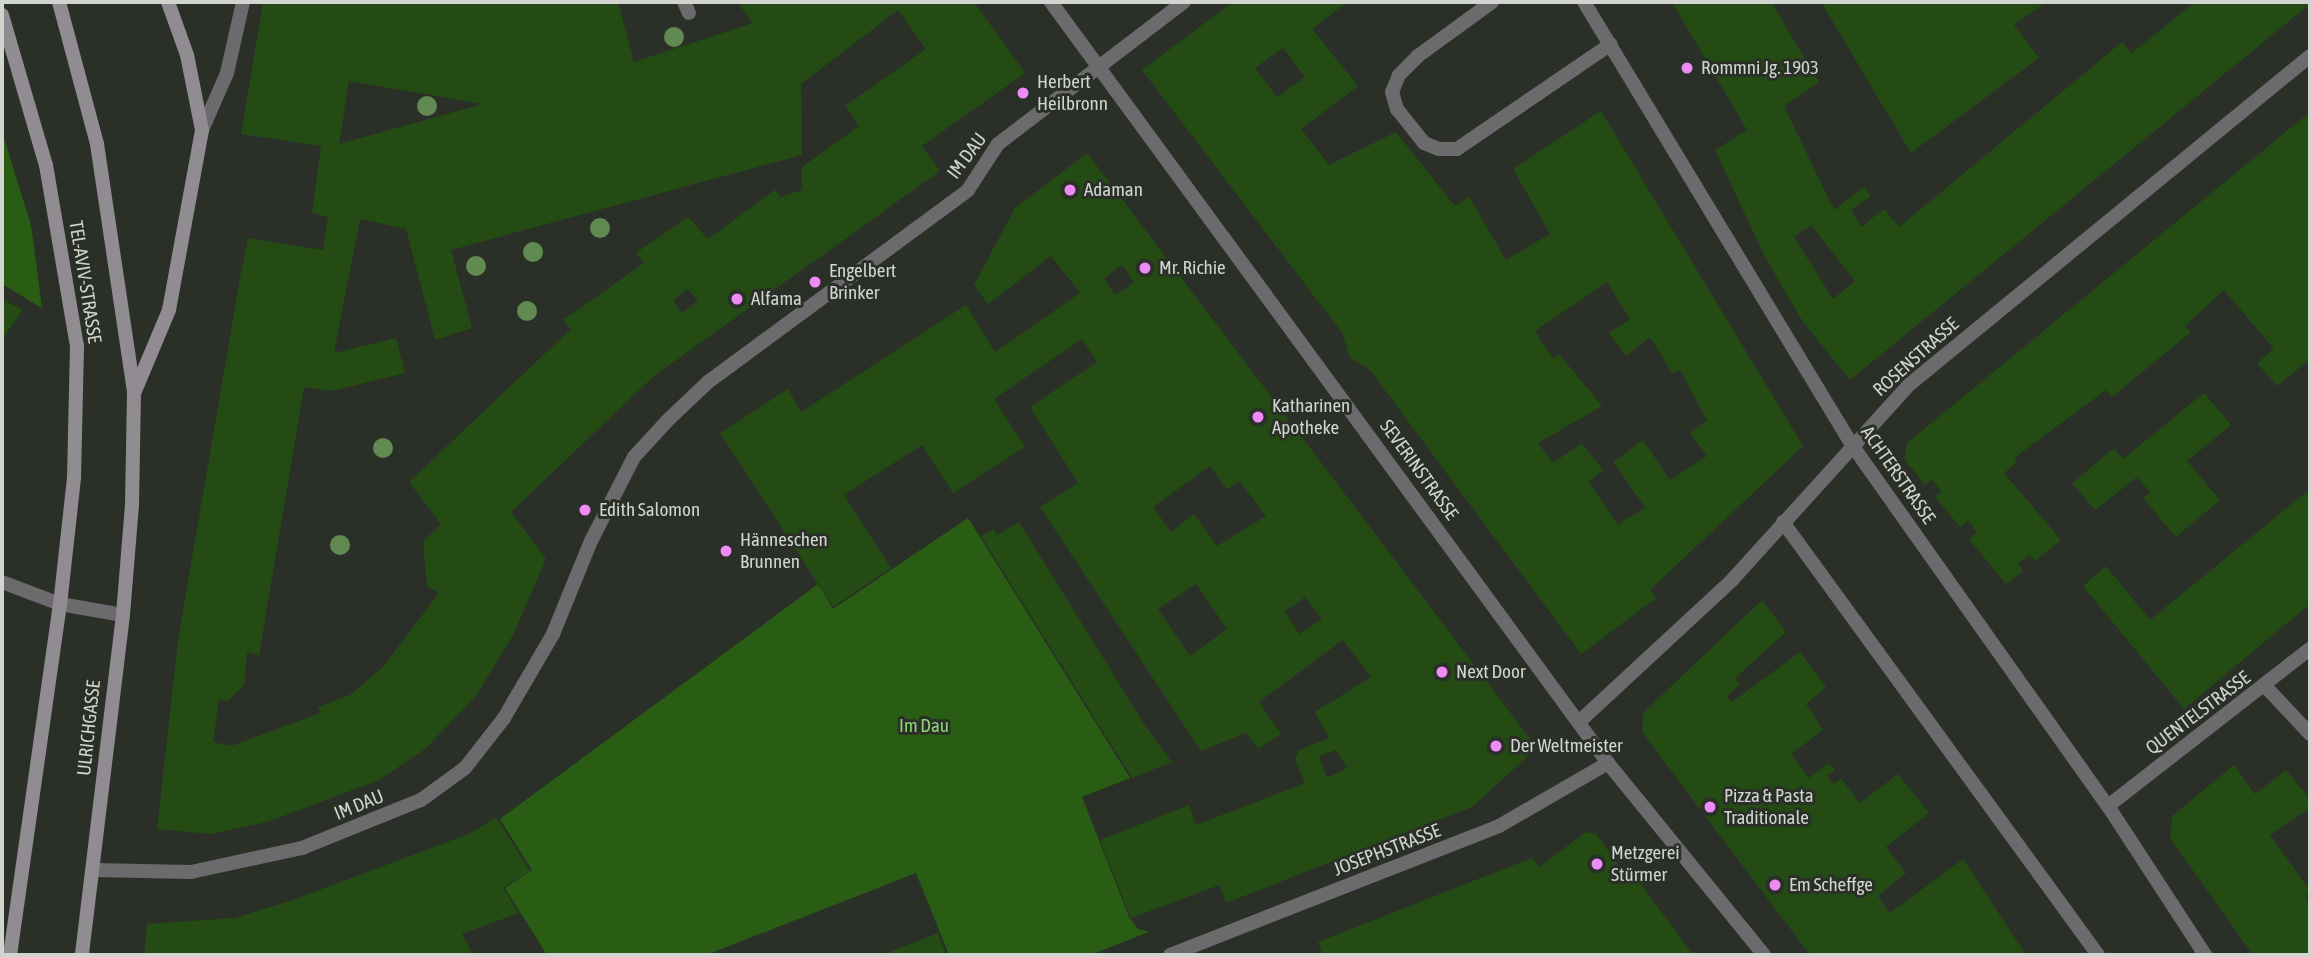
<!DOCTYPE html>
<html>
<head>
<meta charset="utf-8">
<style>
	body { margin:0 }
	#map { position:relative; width:2312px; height:957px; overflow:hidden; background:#2a3028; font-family:"Asap Condensed",sans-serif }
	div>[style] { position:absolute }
	.green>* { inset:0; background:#2a5d14 }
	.building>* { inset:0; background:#244b14 }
	.lane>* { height:14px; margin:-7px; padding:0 7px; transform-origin:7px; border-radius:7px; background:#6d6a6e }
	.street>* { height:14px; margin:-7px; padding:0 7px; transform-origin:7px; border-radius:7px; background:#6d6a6e }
	.secondary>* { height:14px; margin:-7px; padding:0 7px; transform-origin:7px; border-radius:7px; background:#918b92 }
	.trees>* { width:20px; height:20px; margin:-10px; border-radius:50%; background:#608a52 }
	.dots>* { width:19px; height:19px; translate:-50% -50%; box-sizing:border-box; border:4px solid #2a3028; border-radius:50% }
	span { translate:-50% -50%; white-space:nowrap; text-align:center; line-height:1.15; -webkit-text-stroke:6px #2a3028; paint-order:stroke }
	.poi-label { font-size:19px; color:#d1d4cf }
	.left { translate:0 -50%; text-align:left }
	.street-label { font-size:19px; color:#d1d4cf }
	.park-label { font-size:19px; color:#8dd474 }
	.frame { position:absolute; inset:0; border:4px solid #d1d4cf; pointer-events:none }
</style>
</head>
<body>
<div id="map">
	<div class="green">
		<i style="clip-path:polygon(2px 132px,31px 225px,42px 308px,2px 284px)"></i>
		<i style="clip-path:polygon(968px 518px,1130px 778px,1082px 797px,1129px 917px,1138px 929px,1149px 932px,1090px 955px,949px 955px,916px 873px,706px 955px,547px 955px,505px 888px,532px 870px,500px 819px,818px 584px,833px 609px)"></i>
	</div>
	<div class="building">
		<i style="clip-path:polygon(evenodd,263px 2px,618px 2px,634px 62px,753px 23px,737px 2px,974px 2px,1025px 73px,922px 146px,940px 171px,654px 376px,511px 512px,546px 559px,513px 635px,476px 696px,425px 749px,379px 780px,267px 822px,211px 834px,157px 829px,178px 640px,239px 284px,248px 238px,323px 250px,328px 217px,312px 213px,321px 146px,241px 134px,263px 2px,898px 10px,926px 49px,845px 106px,859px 126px,802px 167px,802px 190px,781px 197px,775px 190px,708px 239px,688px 217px,636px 253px,644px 263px,563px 320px,571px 329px,409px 482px,441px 524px,423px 542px,427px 586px,439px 593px,383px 667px,350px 695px,318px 707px,320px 713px,231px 746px,213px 742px,219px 699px,228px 701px,244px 685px,247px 652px,259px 655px,304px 387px,332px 391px,405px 373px,396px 338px,334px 353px,360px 219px,406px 229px,435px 340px,472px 328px,451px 250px,802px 155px,801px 84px,898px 10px,263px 2px,349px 81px,483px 104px,339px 144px,349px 81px,263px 2px,688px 289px,698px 301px,682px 313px,673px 300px,688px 289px)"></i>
		<i style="clip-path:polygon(evenodd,1233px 2px,1347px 2px,1312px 29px,1358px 86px,1301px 129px,1329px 165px,1396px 132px,1455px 206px,1469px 197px,1506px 260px,1550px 234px,1513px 169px,1601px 111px,1803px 446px,1650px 590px,1656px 598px,1581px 654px,1370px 370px,1349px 357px,1343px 334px,1142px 70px,1233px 2px,1283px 48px,1305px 77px,1277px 97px,1255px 68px,1283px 48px,1233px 2px,1607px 282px,1630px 319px,1609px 333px,1626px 356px,1650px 337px,1672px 373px,1680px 370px,1707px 420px,1690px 433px,1707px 456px,1670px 480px,1643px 440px,1613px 462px,1645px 507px,1618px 525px,1589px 482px,1603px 470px,1582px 443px,1553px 463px,1538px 443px,1602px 406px,1559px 354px,1553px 359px,1535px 331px,1607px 282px)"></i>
		<i style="clip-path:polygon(evenodd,1672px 2px,1771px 2px,1819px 82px,1784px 106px,1834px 210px,1864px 187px,1871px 196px,1851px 210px,1861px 227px,1884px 209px,1899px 227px,2122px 42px,2132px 53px,2195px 2px,2310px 4px,1850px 380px,1803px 322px,1765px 257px,1715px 150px,1747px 130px,1672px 2px,1811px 225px,1855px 281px,1833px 299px,1794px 237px,1811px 225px)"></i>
		<i style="clip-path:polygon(1821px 2px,2046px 2px,2014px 25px,2039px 58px,1911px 153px)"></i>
		<i style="clip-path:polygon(2310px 112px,2310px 359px,2277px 386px,2257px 363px,2274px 349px,2224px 290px,2185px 326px,2191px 332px,2112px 397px,2106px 390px,2014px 458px,2018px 461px,2004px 473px,2061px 540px,2035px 561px,2029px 555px,2018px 564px,2023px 571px,2006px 584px,1969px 539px,1977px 532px,1968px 520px,1960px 527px,1935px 497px,1941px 491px,1932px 479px,1925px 485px,1905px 460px,1907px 443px)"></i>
		<i style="clip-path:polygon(evenodd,1087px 153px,1537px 748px,1472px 807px,1226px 903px,1219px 885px,1131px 918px,1100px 840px,1189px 805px,1196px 825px,1305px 783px,1295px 760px,1299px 750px,1329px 738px,1315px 712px,1371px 677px,1343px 640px,1259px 702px,1281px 734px,1258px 749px,1246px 733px,1201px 751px,1040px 507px,1078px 483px,1030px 407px,1097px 362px,1082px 339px,994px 399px,1025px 447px,953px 493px,922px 445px,844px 495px,891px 568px,833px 607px,720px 433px,788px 389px,801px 412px,966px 305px,995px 352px,1080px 293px,1051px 256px,988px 304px,974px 285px,1015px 208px,1087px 153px,1122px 265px,1134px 282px,1115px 295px,1104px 278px,1122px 265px,1087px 153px,1210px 466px,1227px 490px,1239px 481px,1266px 516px,1217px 546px,1194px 514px,1171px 532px,1153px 507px,1210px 466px,1087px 153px,1196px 584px,1227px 629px,1190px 656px,1158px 609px,1196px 584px,1087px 153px,1305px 597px,1322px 619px,1299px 634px,1285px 612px,1305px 597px,1087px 153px,1336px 750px,1347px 768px,1327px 778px,1319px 756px,1336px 750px)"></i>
		<i style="clip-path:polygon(2px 299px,23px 310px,2px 339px)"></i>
		<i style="clip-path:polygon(2204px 393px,2231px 425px,2187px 461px,2220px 500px,2176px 537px,2143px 498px,2150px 492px,2137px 477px,2095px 510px,2072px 483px,2114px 448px,2123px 459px)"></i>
		<i style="clip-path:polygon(2310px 489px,2310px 604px,2184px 709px,2083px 586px,2106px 566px,2150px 620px)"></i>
		<i style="clip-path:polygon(1019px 522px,1146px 727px,1172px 762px,1132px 778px,981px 536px,994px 529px,997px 535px)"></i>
		<i style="clip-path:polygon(1762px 600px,1786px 632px,1735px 678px,1740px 685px,1727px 696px,1732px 702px,1800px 652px,1826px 687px,1806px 704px,1823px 730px,1791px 754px,1809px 778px,1829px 763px,1835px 770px,1827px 776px,1834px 784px,1841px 778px,1860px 803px,1898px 774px,1929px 813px,1886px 847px,1906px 873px,1878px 896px,1890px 913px,1963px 859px,2026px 955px,1810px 955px,1642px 732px,1643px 713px)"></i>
		<i style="clip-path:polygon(2234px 765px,2255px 794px,2286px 770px,2310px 799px,2310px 808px,2270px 835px,2310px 891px,2305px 896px,2310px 903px,2310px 955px,2253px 955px,2170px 838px,2172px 816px)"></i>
		<i style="clip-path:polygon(496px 817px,530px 871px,503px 888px,519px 913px,462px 934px,473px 955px,144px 955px,147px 924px,235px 918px,293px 900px,469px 834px)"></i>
		<i style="clip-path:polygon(1586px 832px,1596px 834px,1622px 869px,1627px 865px,1693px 955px,1323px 955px,1318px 942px,1532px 858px,1539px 867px)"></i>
		<i style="clip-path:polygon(938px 933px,946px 955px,882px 955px)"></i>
	</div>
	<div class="lane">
		<i style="left:684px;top:2px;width:12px;rotate:66deg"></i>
		<i style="left:1492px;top:2px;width:92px;rotate:143.9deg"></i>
		<i style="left:1418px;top:56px;width:27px;rotate:135deg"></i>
		<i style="left:1399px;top:75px;width:18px;rotate:112deg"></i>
		<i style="left:1392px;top:92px;width:18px;rotate:74deg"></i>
		<i style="left:1397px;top:109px;width:43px;rotate:51.5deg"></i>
		<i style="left:1424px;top:143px;width:16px;rotate:22deg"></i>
		<i style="left:1439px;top:149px;width:18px"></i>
		<i style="left:1457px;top:149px;width:186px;rotate:-34.3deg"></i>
		<i style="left:1783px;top:522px;width:535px;rotate:53.96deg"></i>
		<i style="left:2265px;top:686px;width:66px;rotate:46.8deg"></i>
	</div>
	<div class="street">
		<i style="left:1051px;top:2px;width:943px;rotate:53.8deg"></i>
		<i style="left:1608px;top:763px;width:247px;rotate:50.9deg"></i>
		<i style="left:1584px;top:2px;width:518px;rotate:58.83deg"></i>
		<i style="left:1852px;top:445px;width:443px;rotate:54.7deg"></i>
		<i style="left:2108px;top:806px;width:178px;rotate:56.9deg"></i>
		<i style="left:202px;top:130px;width:62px;rotate:-66.3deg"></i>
		<i style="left:227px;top:73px;width:73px;rotate:-77.3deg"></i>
		<i style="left:2px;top:582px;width:62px;rotate:20.8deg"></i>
		<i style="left:60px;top:604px;width:64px;rotate:9.9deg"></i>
		<i style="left:1580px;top:721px;width:207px;rotate:-42.8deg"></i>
		<i style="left:1732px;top:580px;width:265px;rotate:-47.8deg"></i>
		<i style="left:1910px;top:384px;width:517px;rotate:-39.35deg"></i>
		<i style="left:2108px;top:806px;width:256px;rotate:-37.9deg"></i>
		<i style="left:93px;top:870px;width:98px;rotate:1.2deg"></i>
		<i style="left:191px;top:872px;width:114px;rotate:-12.2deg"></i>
		<i style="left:302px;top:848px;width:128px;rotate:-22deg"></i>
		<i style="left:421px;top:800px;width:54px;rotate:-36deg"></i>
		<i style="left:465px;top:768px;width:63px;rotate:-52deg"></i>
		<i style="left:504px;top:718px;width:97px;rotate:-59.7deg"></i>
		<i style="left:553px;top:634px;width:100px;rotate:-67.8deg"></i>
		<i style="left:591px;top:541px;width:94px;rotate:-62.9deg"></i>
		<i style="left:634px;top:457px;width:52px;rotate:-47.4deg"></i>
		<i style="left:669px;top:419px;width:54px;rotate:-43.5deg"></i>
		<i style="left:708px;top:382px;width:323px;rotate:-36.4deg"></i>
		<i style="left:968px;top:190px;width:55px;rotate:-56.9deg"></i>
		<i style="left:998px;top:144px;width:234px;rotate:-37.4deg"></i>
		<i style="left:1170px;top:955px;width:353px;rotate:-21.4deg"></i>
		<i style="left:1499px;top:826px;width:126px;rotate:-30deg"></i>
	</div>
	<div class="secondary">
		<i style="left:59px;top:2px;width:147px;rotate:75deg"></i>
		<i style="left:97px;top:144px;width:251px;rotate:81.5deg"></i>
		<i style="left:134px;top:392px;width:113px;rotate:91deg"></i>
		<i style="left:132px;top:505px;width:110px;rotate:94.7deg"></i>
		<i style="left:123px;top:615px;width:342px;rotate:96.9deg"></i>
		<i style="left:2px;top:15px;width:156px;rotate:73.7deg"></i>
		<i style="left:46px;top:165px;width:184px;rotate:80.3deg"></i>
		<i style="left:77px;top:346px;width:132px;rotate:91.3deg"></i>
		<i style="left:74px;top:478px;width:127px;rotate:96.3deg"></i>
		<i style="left:60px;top:604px;width:355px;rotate:98.1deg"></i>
		<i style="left:135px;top:391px;width:88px;rotate:-67.2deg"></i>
		<i style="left:169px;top:310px;width:183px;rotate:-79.6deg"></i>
		<i style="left:202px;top:130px;width:76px;rotate:-101.3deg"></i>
		<i style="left:187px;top:55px;width:56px;rotate:-109.7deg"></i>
	</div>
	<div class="trees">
		<i style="left:674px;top:37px"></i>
		<i style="left:427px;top:106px"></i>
		<i style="left:600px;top:228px"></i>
		<i style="left:533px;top:252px"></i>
		<i style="left:476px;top:266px"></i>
		<i style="left:527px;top:311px"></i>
		<i style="left:383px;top:448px"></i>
		<i style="left:340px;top:545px"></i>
	</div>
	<div class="dots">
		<i style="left:1687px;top:68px;background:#ef8bf6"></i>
		<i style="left:1023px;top:93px;background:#ef8bf6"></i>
		<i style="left:1070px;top:190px;background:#ef8bf6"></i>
		<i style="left:1145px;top:268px;background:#ef8bf6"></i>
		<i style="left:815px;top:282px;background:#ef8bf6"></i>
		<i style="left:737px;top:299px;background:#ef8bf6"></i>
		<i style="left:1258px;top:417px;background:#ef8bf6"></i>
		<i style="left:585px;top:510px;background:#ef8bf6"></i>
		<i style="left:726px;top:551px;background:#ef8bf6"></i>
		<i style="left:1442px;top:672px;background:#ef8bf6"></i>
		<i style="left:1496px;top:746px;background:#ef8bf6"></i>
		<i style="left:1710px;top:807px;background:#ef8bf6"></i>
		<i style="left:1597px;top:864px;background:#ef8bf6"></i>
		<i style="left:1775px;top:885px;background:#ef8bf6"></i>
	</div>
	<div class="poi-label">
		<span class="left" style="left:1701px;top:68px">Rommni Jg. 1903</span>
		<span class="left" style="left:1037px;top:93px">Herbert<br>Heilbronn</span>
		<span class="left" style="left:1084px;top:190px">Adaman</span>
		<span class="left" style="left:1159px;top:268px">Mr. Richie</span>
		<span class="left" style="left:829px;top:282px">Engelbert<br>Brinker</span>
		<span class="left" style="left:751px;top:299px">Alfama</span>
		<span class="left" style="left:1272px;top:417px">Katharinen<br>Apotheke</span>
		<span class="left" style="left:599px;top:510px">Edith Salomon</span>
		<span class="left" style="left:740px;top:551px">Hänneschen<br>Brunnen</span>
		<span class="left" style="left:1456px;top:672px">Next Door</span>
		<span class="left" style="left:1510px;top:746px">Der Weltmeister</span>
		<span class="left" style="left:1724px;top:807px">Pizza &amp; Pasta<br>Traditionale</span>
		<span class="left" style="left:1611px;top:864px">Metzgerei<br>Stürmer</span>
		<span class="left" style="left:1789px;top:885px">Em Scheffge</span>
	</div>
	<div class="street-label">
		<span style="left:967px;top:156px;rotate:-53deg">IM DAU</span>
		<span style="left:85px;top:282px;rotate:81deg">TEL-AVIV-STRASSE</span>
		<span style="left:1916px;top:357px;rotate:-42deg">ROSENSTRASSE</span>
		<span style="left:1419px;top:470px;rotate:54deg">SEVERINSTRASSE</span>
		<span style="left:1898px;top:475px;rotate:55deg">ACHTERSTRASSE</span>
		<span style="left:2198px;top:713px;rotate:-37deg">QUENTELSTRASSE</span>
		<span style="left:89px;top:728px;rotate:-84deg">ULRICHGASSE</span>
		<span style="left:359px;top:805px;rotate:-22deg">IM DAU</span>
		<span style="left:1387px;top:850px;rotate:-21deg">JOSEPHSTRASSE</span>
	</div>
	<div class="park-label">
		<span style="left:924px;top:726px">Im Dau</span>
	</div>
	<div class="frame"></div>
</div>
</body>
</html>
